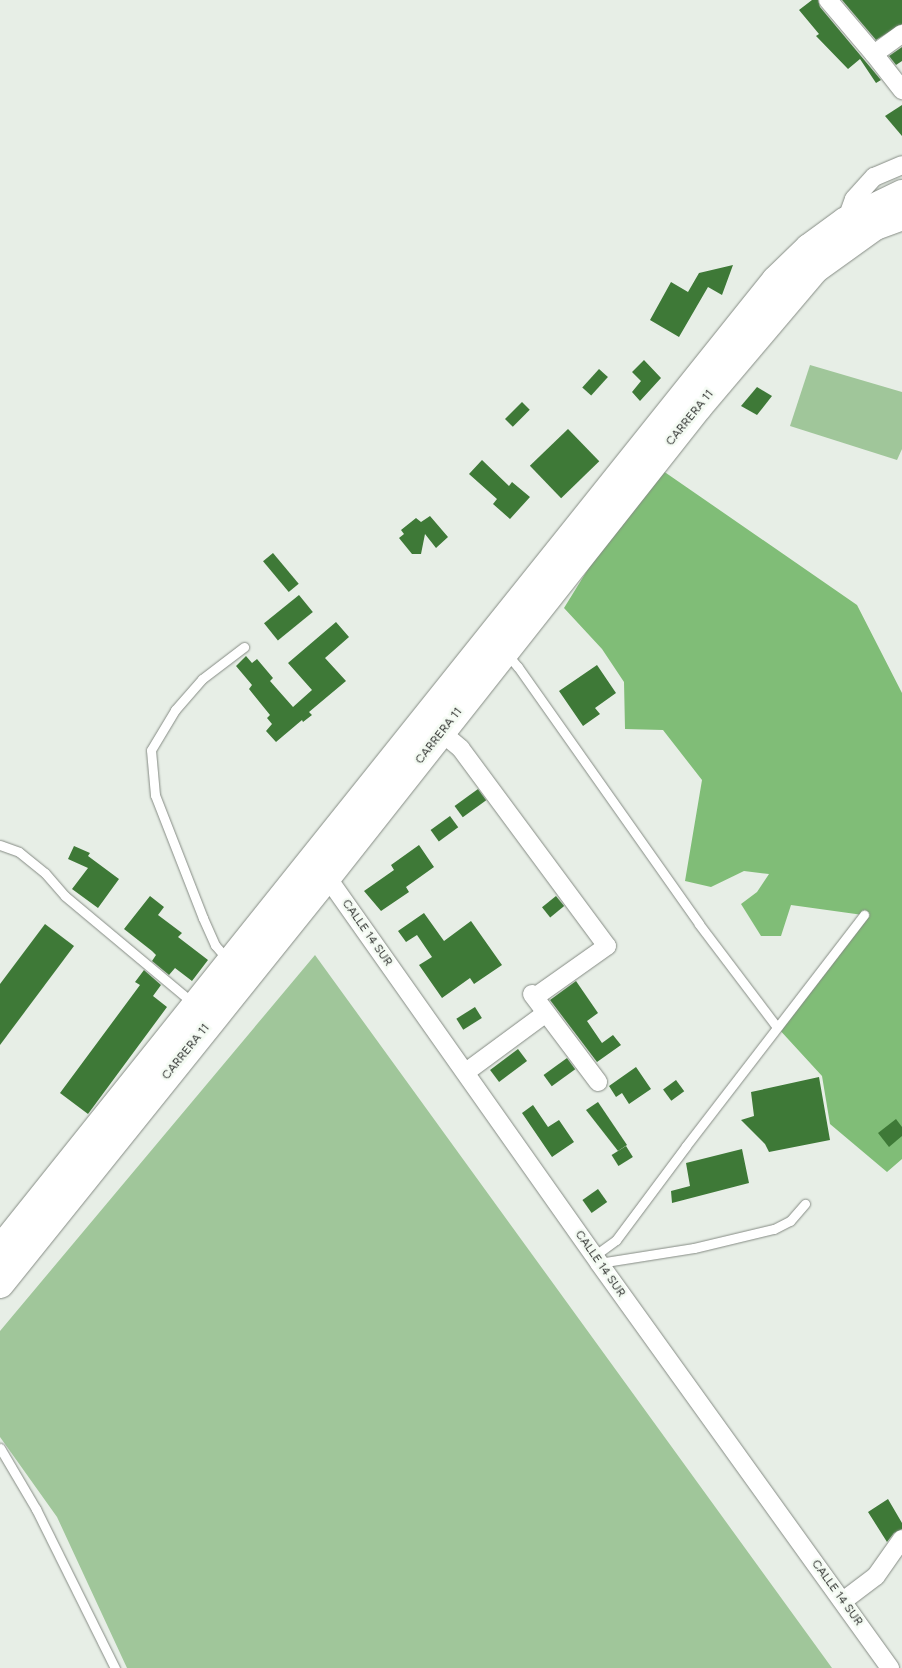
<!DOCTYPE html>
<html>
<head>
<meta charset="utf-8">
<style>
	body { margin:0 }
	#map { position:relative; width:902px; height:1668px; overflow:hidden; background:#e7eee6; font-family:Figtree,sans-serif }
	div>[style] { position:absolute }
	.green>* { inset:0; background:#a0c69a }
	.forest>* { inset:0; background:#80bd77 }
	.building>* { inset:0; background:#3e7937; transform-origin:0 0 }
	.roads { filter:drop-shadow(0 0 1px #858b84) drop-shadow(0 0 1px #858b84) }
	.service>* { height:9px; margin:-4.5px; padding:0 4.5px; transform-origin:4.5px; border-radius:4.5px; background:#fff }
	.minor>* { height:18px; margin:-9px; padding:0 9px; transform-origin:9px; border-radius:9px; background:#fff }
	.primary>* { height:28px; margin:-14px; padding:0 14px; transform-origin:14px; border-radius:14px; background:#fff }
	span { translate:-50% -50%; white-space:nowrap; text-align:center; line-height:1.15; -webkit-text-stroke:5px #f4fbf3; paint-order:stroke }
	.street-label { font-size:12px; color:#383b38 }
</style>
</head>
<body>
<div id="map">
	<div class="green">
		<i style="clip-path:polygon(810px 365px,902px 392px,902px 449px,897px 460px,790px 426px)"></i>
		<i style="clip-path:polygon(315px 955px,832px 1668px,127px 1668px,57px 1517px,0 1437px,0 1331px)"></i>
	</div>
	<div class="forest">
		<i style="clip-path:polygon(653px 464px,857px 605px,902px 693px,902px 1159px,887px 1172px,830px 1124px,822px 1076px,777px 1027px,863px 915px,791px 905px,781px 936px,761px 936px,741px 904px,757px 892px,769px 874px,744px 871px,711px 887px,685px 881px,702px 780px,663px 730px,625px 729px,624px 682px,602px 649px,564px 608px)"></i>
	</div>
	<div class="building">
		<i style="clip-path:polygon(812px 0,818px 0,820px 7px,881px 80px,876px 83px,860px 59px,848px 69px,816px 36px,819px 34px,799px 10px)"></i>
		<i style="clip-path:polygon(842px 0,902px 0,902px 24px,876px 40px)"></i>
		<i style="clip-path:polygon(902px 47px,902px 61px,896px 65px,889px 56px)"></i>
		<i style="clip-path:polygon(902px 105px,902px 136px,885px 116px)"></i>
		<i style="clip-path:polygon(733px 265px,722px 295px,708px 287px,679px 337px,650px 320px,671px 282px,688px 292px,699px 273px)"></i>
		<i style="clip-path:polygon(644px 360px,661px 378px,640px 401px,632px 392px,641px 381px,632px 372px)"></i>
		<i style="left:599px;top:369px;width:12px;height:25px;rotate:42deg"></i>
		<i style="clip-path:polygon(757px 387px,772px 396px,757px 415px,741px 406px)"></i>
		<i style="left:522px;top:402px;width:11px;height:24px;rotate:45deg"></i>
		<i style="left:568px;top:429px;width:45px;height:53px;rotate:46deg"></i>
		<i style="clip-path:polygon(482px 460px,509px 486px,512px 482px,530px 497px,510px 519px,493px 504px,497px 499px,469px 474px)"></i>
		<i style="clip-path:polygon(430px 516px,448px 537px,436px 548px,425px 534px,421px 554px,412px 554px,399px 538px,404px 534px,401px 530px,416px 518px,421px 522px)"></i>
		<i style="left:273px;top:553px;width:40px;height:13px;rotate:50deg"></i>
		<i style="left:299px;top:595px;width:22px;height:45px;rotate:51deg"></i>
		<i style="clip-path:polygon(336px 622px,349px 637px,325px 658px,346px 681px,309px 712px,312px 715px,303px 722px,302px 720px,276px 742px,266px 731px,272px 724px,267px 718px,270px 715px,249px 689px,252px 685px,236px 666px,246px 656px,252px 663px,257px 659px,273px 678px,270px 681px,293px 707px,312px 690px,288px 663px)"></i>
		<i style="clip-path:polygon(597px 665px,616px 693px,595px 708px,600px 714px,583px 726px,559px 691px)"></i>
		<i style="left:478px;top:789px;width:14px;height:29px;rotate:54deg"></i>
		<i style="left:450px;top:816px;width:14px;height:24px;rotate:54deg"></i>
		<i style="clip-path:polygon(419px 845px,434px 867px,406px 887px,409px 892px,381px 911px,364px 891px,394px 870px,391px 865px)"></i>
		<i style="clip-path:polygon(74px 846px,90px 853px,88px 856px,119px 879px,98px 908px,72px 889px,88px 868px,68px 859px)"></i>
		<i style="clip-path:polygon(150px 896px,164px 907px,158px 915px,182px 933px,178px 937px,208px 960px,192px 981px,175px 968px,169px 975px,152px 961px,156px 955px,152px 951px,124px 929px)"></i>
		<i style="left:556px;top:896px;width:13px;height:18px;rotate:51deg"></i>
		<i style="clip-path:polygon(424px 913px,444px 941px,471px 921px,502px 965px,474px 984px,470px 978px,442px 998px,419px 965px,432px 957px,417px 935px,406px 942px,398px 931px)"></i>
		<i style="clip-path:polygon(45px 924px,74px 946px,0 1045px,0 984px)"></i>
		<i style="clip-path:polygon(144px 970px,161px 985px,153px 996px,167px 1007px,88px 1114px,60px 1093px,140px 985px,135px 982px)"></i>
		<i style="clip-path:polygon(576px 981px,598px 1013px,587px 1021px,602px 1043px,613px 1035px,621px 1045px,597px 1062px,550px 1000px)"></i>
		<i style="left:475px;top:1007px;width:13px;height:22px;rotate:58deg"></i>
		<i style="left:518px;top:1049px;width:15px;height:35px;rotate:53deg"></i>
		<i style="left:567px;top:1058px;width:14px;height:29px;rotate:54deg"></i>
		<i style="clip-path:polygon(636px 1067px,651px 1089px,629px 1104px,622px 1093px,616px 1097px,609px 1086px)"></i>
		<i style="clip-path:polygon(819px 1077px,830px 1140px,769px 1152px,765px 1144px,741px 1120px,754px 1116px,751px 1092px)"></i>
		<i style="left:676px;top:1080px;width:14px;height:16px;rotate:54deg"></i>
		<i style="clip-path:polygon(598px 1102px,627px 1145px,618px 1151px,586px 1110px)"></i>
		<i style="clip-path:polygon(533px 1105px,548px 1127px,559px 1120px,574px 1142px,552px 1157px,522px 1113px)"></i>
		<i style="clip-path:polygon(896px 1119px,902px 1127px,902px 1136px,889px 1147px,878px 1133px)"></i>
		<i style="left:626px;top:1146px;width:13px;height:17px;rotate:58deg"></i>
		<i style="clip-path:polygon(742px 1149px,749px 1183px,672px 1203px,671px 1191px,690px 1186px,686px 1163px)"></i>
		<i style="left:598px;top:1189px;width:16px;height:19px;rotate:55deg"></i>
		<i style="clip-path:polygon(888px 1499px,902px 1523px,902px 1529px,894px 1533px,887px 1542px,868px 1512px)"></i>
	</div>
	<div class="roads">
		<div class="service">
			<i style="left:507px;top:654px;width:17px;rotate:50deg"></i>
			<i style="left:518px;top:667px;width:314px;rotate:54.8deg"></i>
			<i style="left:699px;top:924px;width:129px;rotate:52.9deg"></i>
			<i style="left:0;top:845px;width:20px;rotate:20deg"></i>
			<i style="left:19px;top:852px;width:33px;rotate:39deg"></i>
			<i style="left:45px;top:873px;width:30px;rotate:49deg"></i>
			<i style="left:65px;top:896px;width:168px;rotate:39.9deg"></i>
			<i style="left:228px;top:960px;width:20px;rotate:-131deg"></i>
			<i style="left:215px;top:945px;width:30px;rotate:-114deg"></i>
			<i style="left:203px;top:918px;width:132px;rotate:-111.3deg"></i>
			<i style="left:155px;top:795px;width:45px;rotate:-95.1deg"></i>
			<i style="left:151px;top:750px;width:47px;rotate:-59deg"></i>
			<i style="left:175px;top:710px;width:41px;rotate:-48.9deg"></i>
			<i style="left:202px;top:679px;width:53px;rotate:-37.3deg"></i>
			<i style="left:594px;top:1256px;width:27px;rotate:-36deg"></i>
			<i style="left:616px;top:1240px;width:117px;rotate:-53.3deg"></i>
			<i style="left:686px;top:1146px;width:292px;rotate:-52.4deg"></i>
			<i style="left:599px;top:1263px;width:96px;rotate:-9deg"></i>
			<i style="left:694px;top:1248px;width:82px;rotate:-13.4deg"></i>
			<i style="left:774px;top:1229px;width:18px;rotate:-27deg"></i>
			<i style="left:790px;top:1221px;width:23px;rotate:-49deg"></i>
			<i style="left:0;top:1448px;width:71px;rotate:59.5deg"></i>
			<i style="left:36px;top:1509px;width:178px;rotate:63.6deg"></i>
		</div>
		<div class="minor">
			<i style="left:828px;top:0;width:71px;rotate:49.6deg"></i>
			<i style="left:874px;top:54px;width:46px;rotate:52.1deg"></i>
			<i style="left:874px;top:54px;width:34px;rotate:-36deg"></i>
			<i style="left:846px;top:221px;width:23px;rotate:-70deg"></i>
			<i style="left:854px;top:199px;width:30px;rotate:-48deg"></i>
			<i style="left:874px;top:177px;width:30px;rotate:-23deg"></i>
			<i style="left:441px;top:732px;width:26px;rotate:40deg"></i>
			<i style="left:461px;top:749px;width:245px;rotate:53.5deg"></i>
			<i style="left:607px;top:946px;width:88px;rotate:144.7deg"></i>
			<i style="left:321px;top:872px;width:8px;rotate:40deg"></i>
			<i style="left:327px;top:877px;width:472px;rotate:54.8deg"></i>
			<i style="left:599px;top:1263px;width:499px;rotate:54.3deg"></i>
			<i style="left:532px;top:994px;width:110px;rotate:53.1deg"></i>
			<i style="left:466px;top:1072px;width:99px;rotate:-36.4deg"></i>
			<i style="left:843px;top:1601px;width:41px;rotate:-37.1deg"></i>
			<i style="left:876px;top:1576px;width:45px;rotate:-54.9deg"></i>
		</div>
		<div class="primary">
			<i style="left:0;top:1250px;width:1242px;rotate:-51.34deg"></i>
			<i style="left:776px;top:280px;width:46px;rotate:-44.1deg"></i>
			<i style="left:809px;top:248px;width:46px;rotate:-36.1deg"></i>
			<i style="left:846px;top:221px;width:62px;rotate:-25.7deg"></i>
			<i style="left:0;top:1284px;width:522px;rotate:-51.22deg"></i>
			<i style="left:327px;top:877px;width:600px;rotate:-51.7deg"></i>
			<i style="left:699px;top:406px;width:180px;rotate:-49.7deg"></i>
			<i style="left:815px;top:269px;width:74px;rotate:-35.6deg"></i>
			<i style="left:875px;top:226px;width:29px;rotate:-20deg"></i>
		</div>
	</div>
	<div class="street-label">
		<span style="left:690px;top:418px;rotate:-51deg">CARRERA 11</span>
		<span style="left:439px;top:736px;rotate:-52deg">CARRERA 11</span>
		<span style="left:367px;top:933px;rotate:55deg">CALLE 14 SUR</span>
		<span style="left:186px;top:1052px;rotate:-51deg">CARRERA 11</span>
		<span style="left:600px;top:1264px;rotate:55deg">CALLE 14 SUR</span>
		<span style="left:837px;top:1593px;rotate:54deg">CALLE 14 SUR</span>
	</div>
</div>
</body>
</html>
